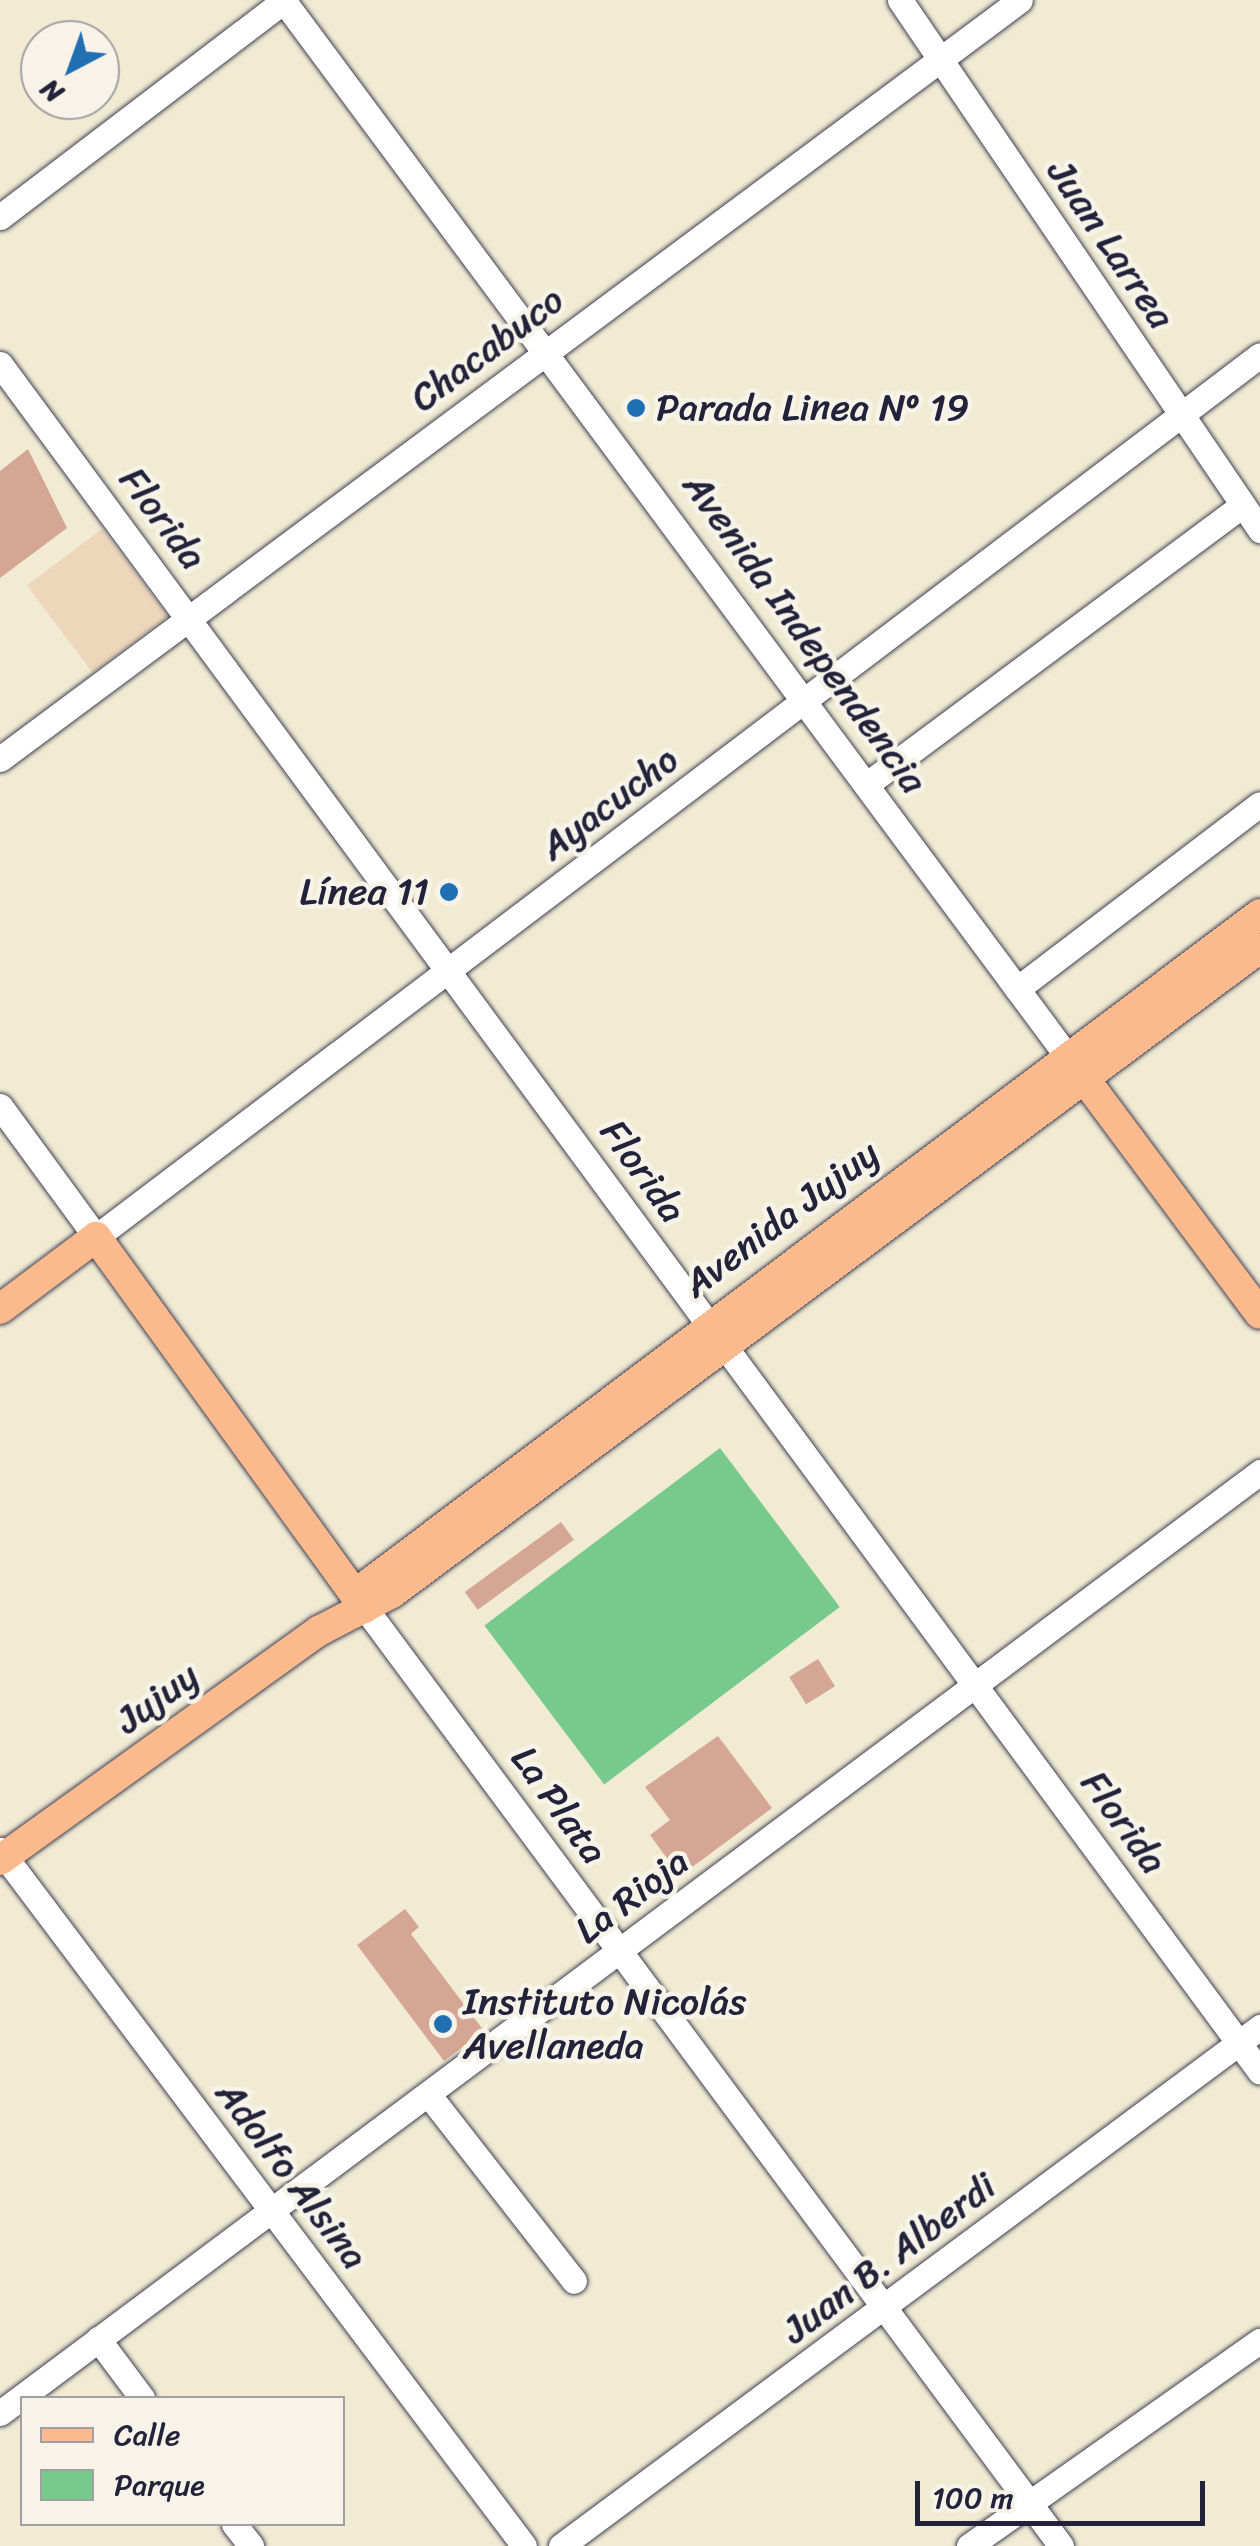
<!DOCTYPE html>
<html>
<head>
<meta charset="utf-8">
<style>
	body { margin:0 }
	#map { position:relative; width:1260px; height:2546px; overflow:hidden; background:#f1ebd4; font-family:Sriracha,sans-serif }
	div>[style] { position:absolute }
	.built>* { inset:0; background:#eed6bb; transform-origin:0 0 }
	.green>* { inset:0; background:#78ca8c; transform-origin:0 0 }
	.building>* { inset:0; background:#d5a694; transform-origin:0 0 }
	.roads { filter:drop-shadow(0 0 2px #414052) drop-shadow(0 0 2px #414052) }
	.minor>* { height:25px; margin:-12.5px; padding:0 12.5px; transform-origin:12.5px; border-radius:12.5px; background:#fff }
	.major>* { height:30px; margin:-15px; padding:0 15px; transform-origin:15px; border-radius:15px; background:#fbba8d }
	.dots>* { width:28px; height:28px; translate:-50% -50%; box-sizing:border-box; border:5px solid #f7f3e8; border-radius:50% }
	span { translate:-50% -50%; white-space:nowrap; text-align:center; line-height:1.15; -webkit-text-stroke:9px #f7f3e8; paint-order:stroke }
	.street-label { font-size:38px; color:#22223b }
	.poi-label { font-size:38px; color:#22223b }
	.left { translate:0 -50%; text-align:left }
	.right { translate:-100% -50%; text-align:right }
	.legend { position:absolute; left:20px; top:2396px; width:325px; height:130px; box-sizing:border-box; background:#f7f3e8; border:2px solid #a29fa3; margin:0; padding:12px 18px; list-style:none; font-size:30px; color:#22223b }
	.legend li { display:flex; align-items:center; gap:20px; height:50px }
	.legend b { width:50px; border:2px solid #a29fa3 }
	.north { position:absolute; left:20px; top:20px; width:100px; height:100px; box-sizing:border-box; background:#f7f3e8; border:2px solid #a29fa3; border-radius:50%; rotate:221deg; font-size:28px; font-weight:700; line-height:40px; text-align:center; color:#22223b }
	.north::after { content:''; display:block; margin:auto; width:35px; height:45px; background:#1f6fb2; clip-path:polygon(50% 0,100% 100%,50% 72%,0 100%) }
	.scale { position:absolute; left:915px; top:2481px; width:290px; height:45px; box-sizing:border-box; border:5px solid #22223b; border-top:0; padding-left:12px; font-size:30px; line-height:35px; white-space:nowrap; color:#22223b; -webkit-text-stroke:8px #f7f3e8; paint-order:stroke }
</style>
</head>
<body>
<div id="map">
	<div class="built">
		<i style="left:102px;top:529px;width:109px;height:94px;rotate:53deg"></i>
	</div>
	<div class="green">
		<i style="left:720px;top:1448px;width:199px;height:295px;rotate:53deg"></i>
	</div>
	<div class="building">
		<i style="clip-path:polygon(28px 449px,67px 528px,0 578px,0 471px)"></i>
		<i style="left:561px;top:1522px;width:22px;height:119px;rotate:54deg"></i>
		<i style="left:818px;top:1659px;width:32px;height:34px;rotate:58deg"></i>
		<i style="clip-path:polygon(718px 1736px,772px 1808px,680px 1876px,650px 1835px,670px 1820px,645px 1787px)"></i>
		<i style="clip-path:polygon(405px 1909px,419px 1927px,411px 1934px,484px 2031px,444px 2061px,357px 1945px)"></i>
	</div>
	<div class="roads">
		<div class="minor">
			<i style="left:283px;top:0;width:1315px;rotate:53.41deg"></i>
			<i style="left:900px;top:0;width:641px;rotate:55.81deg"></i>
			<i style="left:0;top:217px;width:358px;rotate:-37.3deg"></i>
			<i style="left:0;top:364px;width:2122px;rotate:53.58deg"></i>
			<i style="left:0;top:759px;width:1271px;rotate:-36.65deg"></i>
			<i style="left:867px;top:784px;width:468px;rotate:-36.6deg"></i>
			<i style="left:1017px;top:989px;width:305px;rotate:-37.3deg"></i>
			<i style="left:0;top:1106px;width:162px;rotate:53.8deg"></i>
			<i style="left:96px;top:1237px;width:1460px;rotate:-37.15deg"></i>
			<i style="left:365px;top:1608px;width:1168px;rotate:53.42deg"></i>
			<i style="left:0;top:1850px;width:871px;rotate:53.02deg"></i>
			<i style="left:428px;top:2094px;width:237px;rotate:52deg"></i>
			<i style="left:98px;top:2339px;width:74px;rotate:53.3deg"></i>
			<i style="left:0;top:2413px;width:1573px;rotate:-36.75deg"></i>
			<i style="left:234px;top:2524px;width:28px;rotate:52deg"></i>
			<i style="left:561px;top:2546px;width:871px;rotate:-36.59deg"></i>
			<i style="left:969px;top:2546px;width:356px;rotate:-35.2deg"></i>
		</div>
		<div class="major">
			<i style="left:1075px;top:1066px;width:309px;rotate:53.3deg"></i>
			<i style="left:0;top:1309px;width:120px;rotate:-36.9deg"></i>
			<i style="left:96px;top:1237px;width:458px;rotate:54.1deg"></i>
			<i style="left:355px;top:1594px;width:1132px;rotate:-36.92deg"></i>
			<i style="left:0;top:1860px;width:393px;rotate:-35.7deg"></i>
			<i style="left:319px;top:1631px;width:82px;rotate:-27.5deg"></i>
			<i style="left:392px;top:1593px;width:1081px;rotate:-36.62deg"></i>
		</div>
	</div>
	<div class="dots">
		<i style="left:636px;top:408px;background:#1f6fb2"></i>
		<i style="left:449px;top:892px;background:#1f6fb2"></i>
		<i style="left:443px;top:2024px;background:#1f6fb2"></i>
	</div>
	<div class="street-label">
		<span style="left:1111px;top:244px;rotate:56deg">Juan Larrea</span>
		<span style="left:487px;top:349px;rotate:-37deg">Chacabuco</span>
		<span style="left:163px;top:518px;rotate:53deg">Florida</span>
		<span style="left:805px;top:633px;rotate:54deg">Avenida Independencia</span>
		<span style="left:609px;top:803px;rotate:-37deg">Ayacucho</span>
		<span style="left:643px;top:1171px;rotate:54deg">Florida</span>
		<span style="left:781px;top:1219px;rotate:-37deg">Avenida Jujuy</span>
		<span style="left:157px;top:1698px;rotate:-36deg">Jujuy</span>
		<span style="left:559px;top:1805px;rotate:54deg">La Plata</span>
		<span style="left:1124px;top:1822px;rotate:54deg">Florida</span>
		<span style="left:632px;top:1896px;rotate:-37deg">La Rioja</span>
		<span style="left:292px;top:2175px;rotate:53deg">Adolfo Alsina</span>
		<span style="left:889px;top:2258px;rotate:-37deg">Juan B. Alberdi</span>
	</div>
	<div class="poi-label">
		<span class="left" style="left:656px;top:408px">Parada Linea Nº 19</span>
		<span class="right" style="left:429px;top:892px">Línea 11</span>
		<span class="left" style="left:463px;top:2024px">Instituto Nicolás<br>Avellaneda</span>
	</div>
	<ul class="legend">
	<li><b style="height:12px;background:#fbba8d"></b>Calle</li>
	<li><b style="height:28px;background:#78ca8c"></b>Parque</li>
	</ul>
	<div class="north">N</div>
	<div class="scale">100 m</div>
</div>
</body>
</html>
